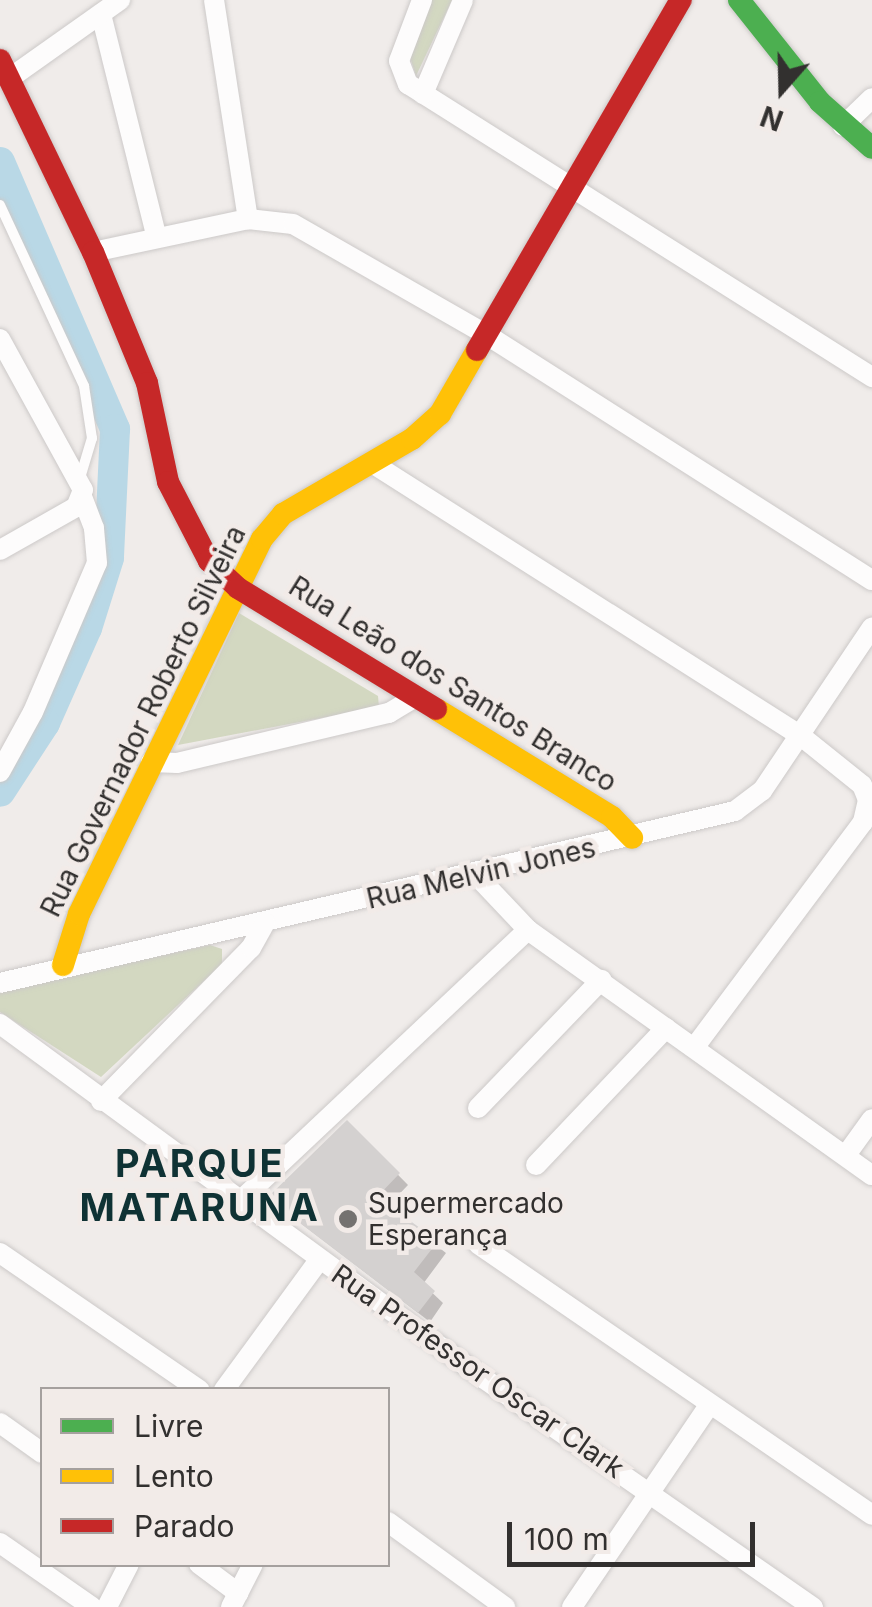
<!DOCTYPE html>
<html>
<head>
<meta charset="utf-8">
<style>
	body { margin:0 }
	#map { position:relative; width:872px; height:1607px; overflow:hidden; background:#f0ecea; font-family:Inter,sans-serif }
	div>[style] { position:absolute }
	.green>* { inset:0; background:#d3d8c1 }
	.shadow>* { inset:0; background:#0003 }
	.river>* { height:30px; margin:-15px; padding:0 15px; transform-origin:15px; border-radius:15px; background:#b9d8e6 }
	.building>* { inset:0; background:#d4d1d0 }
	.roads { filter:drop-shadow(0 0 2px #ccc9c8) drop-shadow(0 0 2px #ccc9c8) }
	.lane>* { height:10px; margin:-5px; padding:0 5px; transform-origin:5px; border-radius:5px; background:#fdfcfc }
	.street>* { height:20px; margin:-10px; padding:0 10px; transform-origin:10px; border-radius:10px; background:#fdfcfc }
	.fast>* { height:22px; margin:-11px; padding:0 11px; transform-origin:11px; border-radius:11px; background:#4caf50 }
	.slow>* { height:22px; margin:-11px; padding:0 11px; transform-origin:11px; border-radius:11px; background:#ffc107 }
	.jam>* { height:22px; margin:-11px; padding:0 11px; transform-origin:11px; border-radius:11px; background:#c62828 }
	.dots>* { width:28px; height:28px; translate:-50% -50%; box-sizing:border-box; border:5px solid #f2ebe8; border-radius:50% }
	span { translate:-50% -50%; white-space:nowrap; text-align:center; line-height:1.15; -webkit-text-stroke:9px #f2ebe8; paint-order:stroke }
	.street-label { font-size:28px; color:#32302f }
	.poi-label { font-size:28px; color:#32302f }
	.left { translate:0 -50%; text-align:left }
	.district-label { font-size:38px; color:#0f3234; font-weight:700; letter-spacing:2.5px }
	.legend { position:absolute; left:40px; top:1387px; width:350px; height:180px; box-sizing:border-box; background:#f2ebe8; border:2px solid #a5a09e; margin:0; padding:12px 18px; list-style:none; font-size:30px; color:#32302f }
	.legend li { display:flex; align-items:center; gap:20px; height:50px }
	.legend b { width:50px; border:2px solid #a5a09e }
	.north { position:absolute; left:732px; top:40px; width:100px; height:100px; -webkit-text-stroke:8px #f2ebe8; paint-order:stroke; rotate:200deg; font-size:28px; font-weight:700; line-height:40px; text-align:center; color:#32302f }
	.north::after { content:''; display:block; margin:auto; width:35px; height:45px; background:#32302f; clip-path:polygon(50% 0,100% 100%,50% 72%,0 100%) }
	.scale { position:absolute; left:507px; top:1522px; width:248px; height:45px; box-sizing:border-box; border:5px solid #32302f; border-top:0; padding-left:12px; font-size:30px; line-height:35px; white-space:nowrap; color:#32302f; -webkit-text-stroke:8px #f2ebe8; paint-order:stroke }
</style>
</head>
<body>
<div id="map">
	<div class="green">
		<i style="clip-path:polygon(431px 0,452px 0,416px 76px,409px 54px)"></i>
		<i style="clip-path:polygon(239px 613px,378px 696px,379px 707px,178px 745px)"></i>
		<i style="clip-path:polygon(210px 945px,222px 949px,222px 964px,101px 1077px,0 1012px,0 991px)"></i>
	</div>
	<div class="shadow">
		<i style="clip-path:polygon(347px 1123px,408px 1185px,387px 1207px,446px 1253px,423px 1284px,443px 1303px,430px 1322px,281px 1208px)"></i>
	</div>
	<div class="river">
		<i style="left:0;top:162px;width:291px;rotate:66.7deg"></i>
		<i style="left:115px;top:429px;width:129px;rotate:92.7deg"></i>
		<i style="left:109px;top:558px;width:73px;rotate:107.4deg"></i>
		<i style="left:87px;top:628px;width:104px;rotate:113.9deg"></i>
		<i style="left:45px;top:723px;width:82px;rotate:123.1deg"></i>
	</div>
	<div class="building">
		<i style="clip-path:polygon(347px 1120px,400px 1173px,377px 1197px,438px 1241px,414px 1272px,435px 1291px,418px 1313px,267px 1198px)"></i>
	</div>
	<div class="roads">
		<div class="lane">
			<i style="left:0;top:205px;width:200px;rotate:65.1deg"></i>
			<i style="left:84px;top:386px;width:53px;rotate:81.3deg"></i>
			<i style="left:92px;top:438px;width:42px;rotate:106.7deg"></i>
		</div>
		<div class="street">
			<i style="left:214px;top:0;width:222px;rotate:81.2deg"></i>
			<i style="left:422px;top:0;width:65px;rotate:110.7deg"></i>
			<i style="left:399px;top:61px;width:25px;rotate:69deg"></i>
			<i style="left:408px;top:84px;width:549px;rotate:32.27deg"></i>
			<i style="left:101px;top:14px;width:228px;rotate:76deg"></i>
			<i style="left:10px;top:78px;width:135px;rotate:-35.3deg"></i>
			<i style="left:423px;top:94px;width:102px;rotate:-66.9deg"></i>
			<i style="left:843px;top:126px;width:40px;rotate:-44deg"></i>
			<i style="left:93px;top:252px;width:158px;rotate:-12deg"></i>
			<i style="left:248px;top:219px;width:45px;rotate:6.3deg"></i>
			<i style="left:293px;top:224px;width:224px;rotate:29.8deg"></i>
			<i style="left:487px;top:335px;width:456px;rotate:32.5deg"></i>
			<i style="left:0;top:339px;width:172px;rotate:61.2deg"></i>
			<i style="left:83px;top:490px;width:18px;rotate:112deg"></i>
			<i style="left:76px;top:507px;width:87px;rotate:150.5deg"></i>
			<i style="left:372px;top:463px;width:508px;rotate:32.47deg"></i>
			<i style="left:801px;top:736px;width:78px;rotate:38.8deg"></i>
			<i style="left:862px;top:785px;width:16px;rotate:68deg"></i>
			<i style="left:868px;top:800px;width:23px;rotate:103deg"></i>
			<i style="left:863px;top:822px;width:282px;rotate:126.8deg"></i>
			<i style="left:151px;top:762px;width:26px;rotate:2deg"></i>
			<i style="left:177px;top:763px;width:218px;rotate:-13.3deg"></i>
			<i style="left:389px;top:713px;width:31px;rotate:-31deg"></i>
			<i style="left:0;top:772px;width:68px;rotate:-61.2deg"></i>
			<i style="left:33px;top:712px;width:162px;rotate:-66.8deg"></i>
			<i style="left:97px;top:563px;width:35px;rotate:-95deg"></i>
			<i style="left:94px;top:528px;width:33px;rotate:-111deg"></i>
			<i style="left:476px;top:875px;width:76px;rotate:46.6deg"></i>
			<i style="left:528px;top:930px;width:422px;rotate:35.5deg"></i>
			<i style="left:0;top:983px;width:755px;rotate:-13.17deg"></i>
			<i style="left:735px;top:811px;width:34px;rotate:-37deg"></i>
			<i style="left:762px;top:791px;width:197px;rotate:-56.1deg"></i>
			<i style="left:0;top:1024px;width:599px;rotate:36.24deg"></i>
			<i style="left:483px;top:1378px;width:402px;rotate:34.8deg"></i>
			<i style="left:101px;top:1101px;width:214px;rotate:-45.6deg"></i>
			<i style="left:251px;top:948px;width:29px;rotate:-61deg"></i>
			<i style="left:478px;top:1108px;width:178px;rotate:-46.1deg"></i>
			<i style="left:846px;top:1155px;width:44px;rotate:-54.2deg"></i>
			<i style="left:536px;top:1165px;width:189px;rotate:-46.5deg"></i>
			<i style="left:239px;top:1202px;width:397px;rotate:-43.3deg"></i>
			<i style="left:478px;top:1244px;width:478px;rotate:34.5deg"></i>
			<i style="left:0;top:1253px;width:242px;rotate:34.5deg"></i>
			<i style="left:224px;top:1390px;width:162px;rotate:-53.8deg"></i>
			<i style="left:0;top:1423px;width:52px;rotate:35.5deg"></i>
			<i style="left:388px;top:1522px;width:145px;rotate:36deg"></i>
			<i style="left:0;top:1543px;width:112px;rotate:34.8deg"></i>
			<i style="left:199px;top:1564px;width:49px;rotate:36.6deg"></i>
			<i style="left:107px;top:1607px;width:48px;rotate:-62.9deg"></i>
			<i style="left:231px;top:1607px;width:48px;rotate:-62.9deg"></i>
			<i style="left:572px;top:1607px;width:245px;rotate:-55.8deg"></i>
		</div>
		<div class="fast">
			<i style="left:739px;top:0;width:130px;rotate:51.5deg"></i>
			<i style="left:820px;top:102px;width:69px;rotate:41.5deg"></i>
		</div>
		<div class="slow">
			<i style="left:436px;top:709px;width:206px;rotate:31.5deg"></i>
			<i style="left:612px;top:817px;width:29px;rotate:46deg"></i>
			<i style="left:63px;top:965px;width:53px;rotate:-72.6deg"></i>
			<i style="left:79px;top:914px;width:417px;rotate:-64deg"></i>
			<i style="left:262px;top:539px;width:33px;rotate:-50deg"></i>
			<i style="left:283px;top:514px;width:149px;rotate:-30.2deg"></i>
			<i style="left:412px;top:439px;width:38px;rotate:-42deg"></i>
			<i style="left:440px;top:414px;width:74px;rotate:-60deg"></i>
		</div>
		<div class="jam">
			<i style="left:0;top:60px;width:213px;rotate:64.2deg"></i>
			<i style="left:93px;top:252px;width:142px;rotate:67.6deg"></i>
			<i style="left:147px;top:383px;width:101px;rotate:78deg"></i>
			<i style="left:168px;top:482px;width:89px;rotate:62.6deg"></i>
			<i style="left:209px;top:561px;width:40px;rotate:43deg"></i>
			<i style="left:238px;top:588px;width:232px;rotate:31.4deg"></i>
			<i style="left:477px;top:350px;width:405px;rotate:-59.8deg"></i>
		</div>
	</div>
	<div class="dots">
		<i style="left:348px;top:1219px;background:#747270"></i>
	</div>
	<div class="street-label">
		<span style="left:453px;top:684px;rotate:32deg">Rua Leão dos Santos Branco</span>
		<span style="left:143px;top:721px;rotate:-64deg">Rua Governador Roberto Silveira</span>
		<span style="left:481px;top:873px;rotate:-13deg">Rua Melvin Jones</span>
		<span style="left:478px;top:1371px;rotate:35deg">Rua Professor Oscar Clark</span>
	</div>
	<div class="poi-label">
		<span class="left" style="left:368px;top:1219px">Supermercado<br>Esperança</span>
	</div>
	<div class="district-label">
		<span style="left:200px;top:1186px">PARQUE<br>MATARUNA</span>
	</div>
	<ul class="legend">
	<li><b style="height:12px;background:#4caf50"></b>Livre</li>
	<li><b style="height:12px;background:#ffc107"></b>Lento</li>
	<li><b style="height:12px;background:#c62828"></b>Parado</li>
	</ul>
	<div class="north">N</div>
	<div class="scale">100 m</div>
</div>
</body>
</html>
